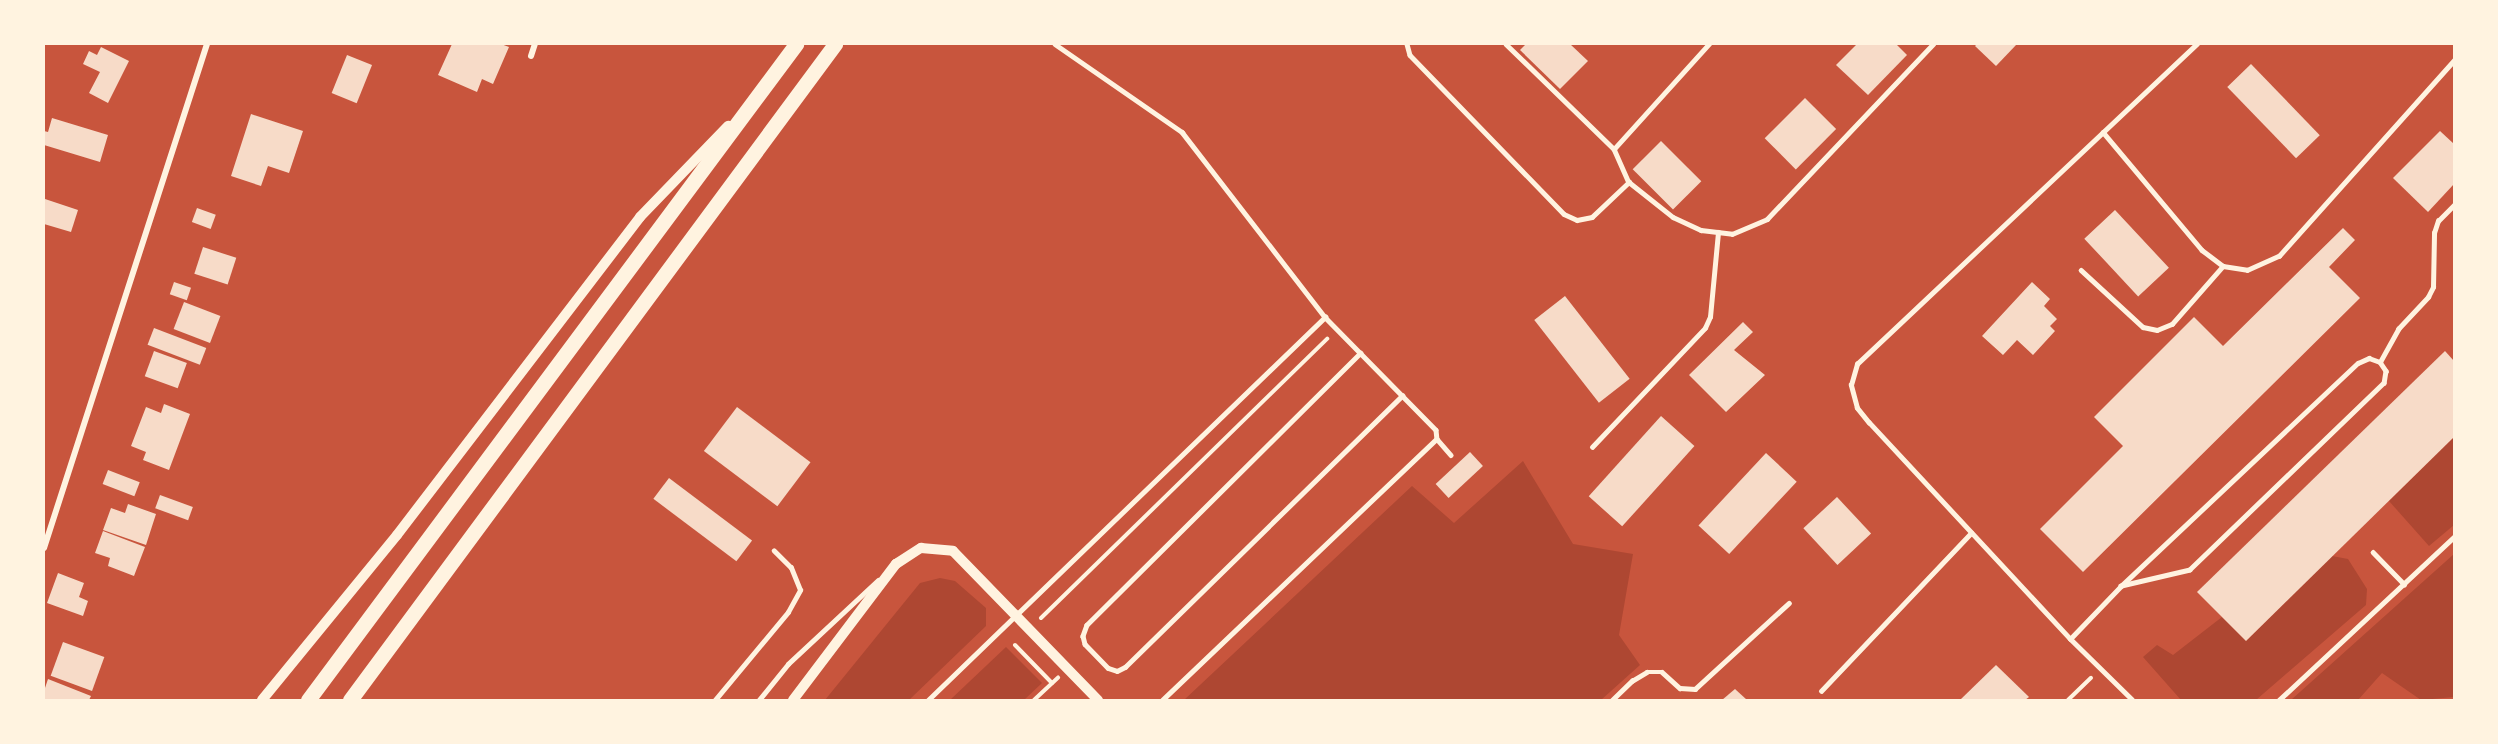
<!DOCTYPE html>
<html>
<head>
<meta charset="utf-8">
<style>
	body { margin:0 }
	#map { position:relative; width:2498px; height:744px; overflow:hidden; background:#c8553d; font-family:"PT Sans",sans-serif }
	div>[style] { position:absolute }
	.green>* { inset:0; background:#ae4732 }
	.building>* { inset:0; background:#f7dbc8; transform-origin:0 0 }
	.path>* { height:4px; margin:-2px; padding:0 2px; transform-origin:2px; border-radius:2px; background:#fff3e0 }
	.service>* { height:4.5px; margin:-2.25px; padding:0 2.25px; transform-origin:2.25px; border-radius:2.25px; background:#fff3e0 }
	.minor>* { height:6px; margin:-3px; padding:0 3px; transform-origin:3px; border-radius:3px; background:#fff3e0 }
	.tertiary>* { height:10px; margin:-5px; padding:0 5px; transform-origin:5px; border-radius:5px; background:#fff3e0 }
	.primary>* { height:15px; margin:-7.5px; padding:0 7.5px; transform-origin:7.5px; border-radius:7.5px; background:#fff3e0 }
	span { translate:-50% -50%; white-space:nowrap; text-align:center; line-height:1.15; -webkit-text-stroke:4.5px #fff3e0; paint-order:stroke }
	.frame { position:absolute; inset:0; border:45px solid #fff3e0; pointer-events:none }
</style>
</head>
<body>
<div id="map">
	<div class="green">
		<i style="clip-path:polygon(2454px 437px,2454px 525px,2429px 546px,2389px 501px)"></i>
		<i style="clip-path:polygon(1523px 461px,1573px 544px,1633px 554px,1619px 635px,1640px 665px,1601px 700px,1184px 700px,1412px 486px,1454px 523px)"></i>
		<i style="clip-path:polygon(2454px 554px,2454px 697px,2421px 700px,2382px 673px,2358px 700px,2291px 700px)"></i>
		<i style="clip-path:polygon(2332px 556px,2348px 559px,2367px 589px,2366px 605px,2256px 700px,2181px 700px,2143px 657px,2157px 645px,2173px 655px,2222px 617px,2246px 641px)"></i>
		<i style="clip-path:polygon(940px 578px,955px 581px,986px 608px,986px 626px,909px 700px,825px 700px,920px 583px)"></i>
		<i style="clip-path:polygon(1006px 647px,1042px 683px,1024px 700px,950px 700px)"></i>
	</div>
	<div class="building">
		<i style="clip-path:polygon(452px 44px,501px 44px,509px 47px,493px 84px,482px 79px,477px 92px,438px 75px)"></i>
		<i style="clip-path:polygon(1526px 44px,1570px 44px,1588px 61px,1560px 89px,1520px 50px)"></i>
		<i style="clip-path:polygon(1857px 44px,1896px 44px,1907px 55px,1868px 95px,1836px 65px)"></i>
		<i style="clip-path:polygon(1977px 44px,2017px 44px,1996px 66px,1975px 46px)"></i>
		<i style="clip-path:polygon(101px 47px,129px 61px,108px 103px,89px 93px,100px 72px,83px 64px,89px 51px,97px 55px)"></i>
		<i style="left:347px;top:55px;width:27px;height:41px;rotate:22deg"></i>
		<i style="left:2251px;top:64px;width:99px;height:33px;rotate:46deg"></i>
		<i style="left:1805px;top:98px;width:44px;height:57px;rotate:45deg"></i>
		<i style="clip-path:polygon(251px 114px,303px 131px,289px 173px,268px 166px,261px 186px,231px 176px)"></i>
		<i style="clip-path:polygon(52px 118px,108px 135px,100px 162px,44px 145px,44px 131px,48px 132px)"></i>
		<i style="clip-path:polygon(2440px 131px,2454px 144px,2454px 184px,2428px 212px,2393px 178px)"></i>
		<i style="left:1661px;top:141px;width:57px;height:40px;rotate:45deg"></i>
		<i style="clip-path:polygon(45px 199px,78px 210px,71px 232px,44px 224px)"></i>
		<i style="left:197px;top:208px;width:20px;height:15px;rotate:20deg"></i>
		<i style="left:2115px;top:210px;width:79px;height:42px;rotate:47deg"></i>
		<i style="clip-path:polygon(2343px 228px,2355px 240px,2329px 267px,2360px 298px,2083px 572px,2040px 529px,2123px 446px,2094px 417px,2194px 317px,2223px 346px)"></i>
		<i style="left:203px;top:247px;width:35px;height:28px;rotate:18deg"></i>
		<i style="left:174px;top:282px;width:18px;height:13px;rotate:19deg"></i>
		<i style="clip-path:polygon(2032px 282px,2050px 299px,2044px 306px,2057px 319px,2050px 326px,2055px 331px,2033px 355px,2017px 340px,2003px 355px,1982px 336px)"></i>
		<i style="left:1565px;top:296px;width:105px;height:39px;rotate:52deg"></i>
		<i style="left:184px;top:302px;width:39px;height:29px;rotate:21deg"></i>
		<i style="clip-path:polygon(1743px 322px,1753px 332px,1734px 350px,1765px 375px,1726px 412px,1689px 375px)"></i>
		<i style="left:154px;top:328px;width:56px;height:18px;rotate:21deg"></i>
		<i style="left:154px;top:351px;width:35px;height:27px;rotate:20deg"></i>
		<i style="clip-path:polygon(2445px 351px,2454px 361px,2454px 437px,2246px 641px,2197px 592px)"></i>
		<i style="clip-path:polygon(164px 404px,190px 414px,169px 470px,143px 460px,146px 452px,131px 446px,146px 407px,161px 413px)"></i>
		<i style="left:737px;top:407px;width:92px;height:55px;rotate:37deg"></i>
		<i style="left:1661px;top:416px;width:45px;height:108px;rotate:42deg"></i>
		<i style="left:1470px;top:452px;width:19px;height:47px;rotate:47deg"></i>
		<i style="left:1766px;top:453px;width:42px;height:99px;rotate:43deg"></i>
		<i style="left:108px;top:470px;width:34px;height:15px;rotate:21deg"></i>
		<i style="left:669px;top:478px;width:104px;height:26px;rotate:37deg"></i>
		<i style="left:160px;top:495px;width:35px;height:14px;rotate:20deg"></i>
		<i style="left:1837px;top:497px;width:50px;height:46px;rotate:47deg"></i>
		<i style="clip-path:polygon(128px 504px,156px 514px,146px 545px,103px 530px,111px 508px,125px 513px)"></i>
		<i style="clip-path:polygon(103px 531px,145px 547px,134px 576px,108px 566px,110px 558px,95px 553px)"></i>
		<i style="clip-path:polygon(58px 573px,84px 583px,79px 597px,88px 601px,83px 616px,47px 603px)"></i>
		<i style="left:63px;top:642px;width:44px;height:36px;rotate:20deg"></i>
		<i style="clip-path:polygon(1996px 665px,2029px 697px,2025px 700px,1960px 700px)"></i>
		<i style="clip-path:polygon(48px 679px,91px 696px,89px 700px,44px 700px,44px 691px)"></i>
		<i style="clip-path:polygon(1735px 689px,1747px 700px,1722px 700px)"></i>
	</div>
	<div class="path">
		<i style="left:1041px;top:618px;width:400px;rotate:-44.3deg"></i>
		<i style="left:1015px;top:645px;width:53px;rotate:45.8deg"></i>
		<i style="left:1034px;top:700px;width:33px;rotate:-43deg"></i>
		<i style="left:2068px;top:700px;width:32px;rotate:-44deg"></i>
	</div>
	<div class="service">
		<i style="left:1055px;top:44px;width:155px;rotate:34.7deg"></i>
		<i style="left:1182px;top:132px;width:234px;rotate:52.3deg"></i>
		<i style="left:1407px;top:44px;width:11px;rotate:75deg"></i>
		<i style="left:1410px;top:55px;width:221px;rotate:45.9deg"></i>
		<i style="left:1564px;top:214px;width:14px;rotate:25deg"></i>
		<i style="left:1577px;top:220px;width:15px;rotate:-11deg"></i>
		<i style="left:1592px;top:217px;width:51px;rotate:-43.4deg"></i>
		<i style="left:1506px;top:44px;width:151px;rotate:44.2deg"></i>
		<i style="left:1614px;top:149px;width:36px;rotate:66deg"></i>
		<i style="left:1629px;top:182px;width:56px;rotate:38.5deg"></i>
		<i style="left:1673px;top:217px;width:31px;rotate:25deg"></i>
		<i style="left:1701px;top:230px;width:31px;rotate:7deg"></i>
		<i style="left:1732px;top:234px;width:38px;rotate:-23deg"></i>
		<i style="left:1767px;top:219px;width:241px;rotate:-46.5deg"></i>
		<i style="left:2103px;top:132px;width:154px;rotate:50deg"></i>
		<i style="left:2202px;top:250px;width:26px;rotate:37deg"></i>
		<i style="left:2223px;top:266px;width:24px;rotate:9deg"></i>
		<i style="left:2247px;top:270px;width:35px;rotate:-24deg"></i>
		<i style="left:2279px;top:256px;width:263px;rotate:-48.2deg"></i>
		<i style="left:1614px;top:149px;width:142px;rotate:-47.9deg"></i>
		<i style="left:2081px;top:270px;width:84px;rotate:42.6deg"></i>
		<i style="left:2143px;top:327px;width:14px;rotate:12deg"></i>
		<i style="left:2157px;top:330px;width:16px;rotate:-22deg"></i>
		<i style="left:2172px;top:324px;width:77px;rotate:-48.7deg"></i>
		<i style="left:1361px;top:353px;width:386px;rotate:135.2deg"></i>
		<i style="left:1087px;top:625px;width:12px;rotate:110deg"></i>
		<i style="left:1083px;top:636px;width:8px;rotate:76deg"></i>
		<i style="left:1085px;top:644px;width:33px;rotate:46deg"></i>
		<i style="left:1108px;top:668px;width:9px;rotate:18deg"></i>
		<i style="left:1117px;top:671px;width:9px;rotate:-27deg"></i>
		<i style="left:1125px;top:667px;width:388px;rotate:-44.4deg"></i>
		<i style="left:2380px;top:362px;width:38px;rotate:-61deg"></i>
		<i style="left:2398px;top:329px;width:44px;rotate:-46.8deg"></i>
		<i style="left:2428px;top:297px;width:11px;rotate:-63deg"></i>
		<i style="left:2433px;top:287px;width:54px;rotate:-88.9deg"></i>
		<i style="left:2434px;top:233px;width:13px;rotate:-72deg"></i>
		<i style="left:2438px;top:221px;width:23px;rotate:-45deg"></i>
		<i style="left:1437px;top:439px;width:21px;rotate:49deg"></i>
		<i style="left:1592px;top:447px;width:164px;rotate:-46.5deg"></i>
		<i style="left:1705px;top:328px;width:12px;rotate:-66deg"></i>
		<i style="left:1710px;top:317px;width:85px;rotate:-84.6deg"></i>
		<i style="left:2373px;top:552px;width:45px;rotate:45.9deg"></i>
		<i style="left:2070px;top:639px;width:74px;rotate:-46.1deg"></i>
		<i style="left:2121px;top:586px;width:325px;rotate:-43.3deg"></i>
		<i style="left:2358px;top:363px;width:12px;rotate:-24deg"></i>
		<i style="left:2369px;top:358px;width:12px;rotate:20deg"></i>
		<i style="left:2380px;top:362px;width:11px;rotate:56deg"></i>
		<i style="left:2386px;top:371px;width:12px;rotate:99deg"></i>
		<i style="left:2384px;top:383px;width:269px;rotate:136.1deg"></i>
		<i style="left:2190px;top:570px;width:71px;rotate:166.9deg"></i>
		<i style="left:1821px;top:691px;width:218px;rotate:-46.5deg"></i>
		<i style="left:715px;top:700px;width:114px;rotate:-50.3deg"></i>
		<i style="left:788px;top:612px;width:25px;rotate:-61deg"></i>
		<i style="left:800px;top:590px;width:24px;rotate:-112deg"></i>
		<i style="left:791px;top:568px;width:24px;rotate:-135deg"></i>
		<i style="left:759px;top:700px;width:46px;rotate:-51.1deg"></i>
		<i style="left:788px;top:664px;width:123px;rotate:-43deg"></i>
		<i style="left:928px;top:700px;width:552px;rotate:-43.97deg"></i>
		<i style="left:1325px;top:317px;width:158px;rotate:45.5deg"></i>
		<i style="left:1436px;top:430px;width:9px;rotate:84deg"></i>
		<i style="left:1437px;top:439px;width:378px;rotate:136.4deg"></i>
		<i style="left:1612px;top:700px;width:28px;rotate:-44deg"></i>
		<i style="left:1632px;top:681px;width:17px;rotate:-31deg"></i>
		<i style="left:1647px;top:672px;width:15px"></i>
		<i style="left:1662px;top:672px;width:24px;rotate:42deg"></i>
		<i style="left:1680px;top:688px;width:15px;rotate:4deg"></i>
		<i style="left:1695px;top:689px;width:127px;rotate:-42.5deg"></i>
		<i style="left:2132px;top:700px;width:87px;rotate:-135.5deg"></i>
		<i style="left:2070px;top:639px;width:295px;rotate:-132.9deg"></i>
		<i style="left:1869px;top:423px;width:19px;rotate:-129deg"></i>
		<i style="left:1857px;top:408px;width:24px;rotate:-105deg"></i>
		<i style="left:1851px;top:385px;width:22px;rotate:-74deg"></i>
		<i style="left:1857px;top:364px;width:467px;rotate:-43.3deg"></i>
		<i style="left:2279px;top:700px;width:239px;rotate:-43deg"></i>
	</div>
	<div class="minor">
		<i style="left:531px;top:56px;width:13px;rotate:-72deg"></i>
		<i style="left:44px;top:548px;width:530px;rotate:-72.08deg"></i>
	</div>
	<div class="tertiary">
		<i style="left:262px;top:700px;width:213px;rotate:-50.7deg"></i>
		<i style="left:397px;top:535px;width:400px;rotate:-52.6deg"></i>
		<i style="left:640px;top:217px;width:127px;rotate:-46deg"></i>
		<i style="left:793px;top:700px;width:171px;rotate:-52.9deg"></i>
		<i style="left:896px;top:564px;width:30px;rotate:-33deg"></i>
		<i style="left:921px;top:548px;width:32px;rotate:5deg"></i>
		<i style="left:953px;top:551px;width:208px;rotate:45.8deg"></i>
	</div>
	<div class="primary">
		<i style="left:308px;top:700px;width:818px;rotate:-53.35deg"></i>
		<i style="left:350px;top:700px;width:816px;rotate:-53.52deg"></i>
	</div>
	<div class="frame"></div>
</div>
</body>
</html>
